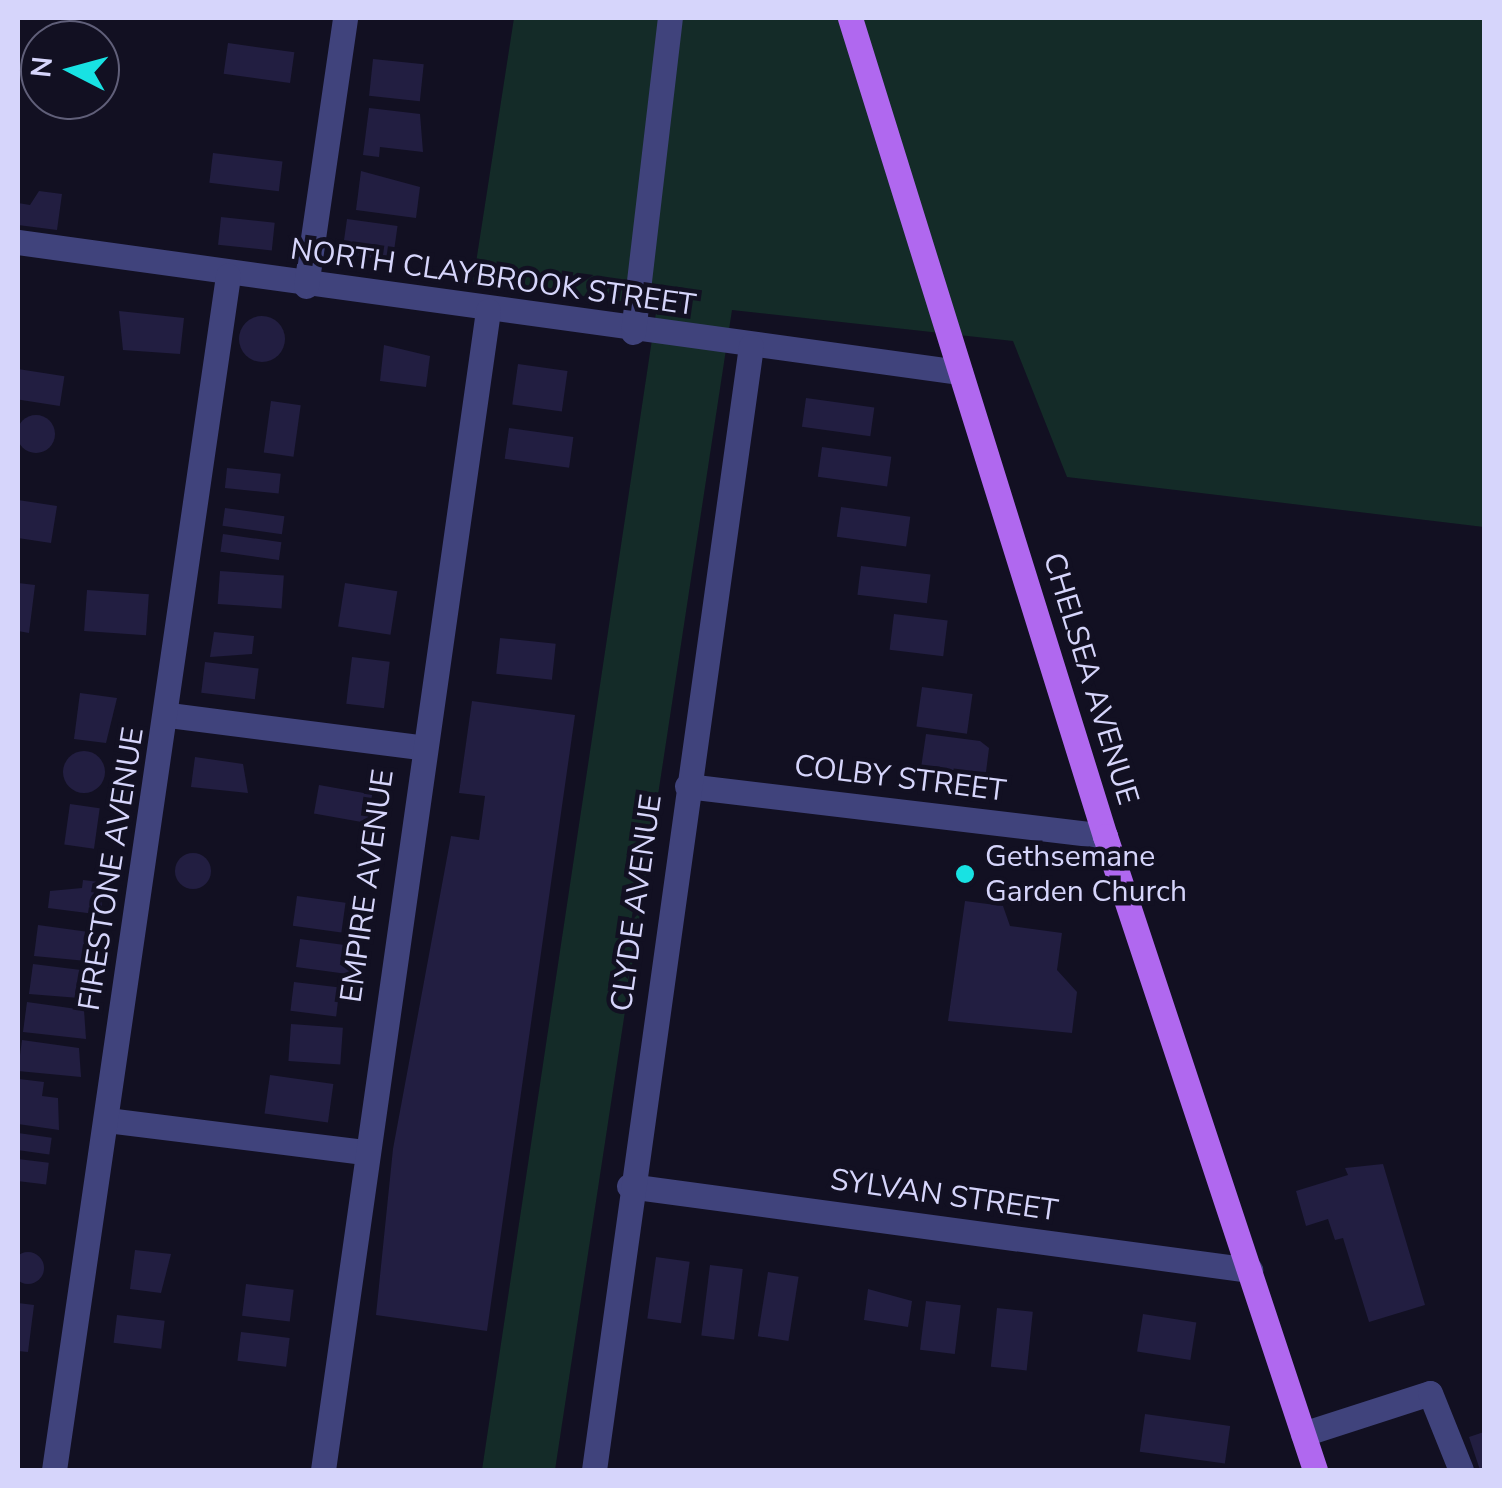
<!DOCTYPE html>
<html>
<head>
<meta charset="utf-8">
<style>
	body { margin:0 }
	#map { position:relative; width:1502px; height:1488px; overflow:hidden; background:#121022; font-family:"Nunito Sans",sans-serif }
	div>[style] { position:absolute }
	.green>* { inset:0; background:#142b28 }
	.building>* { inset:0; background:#221e41; transform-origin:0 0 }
	.round { border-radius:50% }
	.minor>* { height:25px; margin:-12.5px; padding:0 12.5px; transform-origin:12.5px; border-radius:12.5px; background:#40437c }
	.major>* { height:25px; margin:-12.5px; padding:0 12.5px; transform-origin:12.5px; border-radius:12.5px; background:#b068ef }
	.dots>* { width:28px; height:28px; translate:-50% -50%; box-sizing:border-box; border:5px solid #121022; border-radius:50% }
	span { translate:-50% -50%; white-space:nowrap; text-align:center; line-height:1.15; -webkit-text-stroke:9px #121022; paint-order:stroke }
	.street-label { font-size:30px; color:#d6d5fb }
	.poi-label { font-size:30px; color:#d6d5fb }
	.left { translate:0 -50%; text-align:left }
	.frame { position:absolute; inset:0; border:20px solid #d6d5fb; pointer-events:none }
	.north { position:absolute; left:20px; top:20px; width:100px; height:100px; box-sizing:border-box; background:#121022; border:2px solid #605f79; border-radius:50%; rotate:276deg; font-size:28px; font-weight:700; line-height:40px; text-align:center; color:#d6d5fb }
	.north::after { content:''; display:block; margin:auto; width:35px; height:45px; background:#18e2e3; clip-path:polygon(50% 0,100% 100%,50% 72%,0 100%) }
</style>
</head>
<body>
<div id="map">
	<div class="green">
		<i style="clip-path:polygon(514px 18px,1484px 18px,1484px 527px,1067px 477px,1013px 341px,732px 310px,555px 1470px,482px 1470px,657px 306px,473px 282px)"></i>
	</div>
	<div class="building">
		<i style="left:228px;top:43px;width:67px;height:31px;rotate:8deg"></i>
		<i style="left:373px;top:59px;width:51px;height:37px;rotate:6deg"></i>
		<i style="clip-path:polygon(369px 108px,420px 114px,423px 152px,380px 147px,379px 157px,363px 155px)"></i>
		<i style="left:213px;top:153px;width:70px;height:30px;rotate:7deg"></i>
		<i style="clip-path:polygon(361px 171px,420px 187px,416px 218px,356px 210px)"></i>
		<i style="clip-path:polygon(39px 191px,62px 194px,57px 230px,18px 225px,18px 203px,30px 205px)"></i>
		<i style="left:221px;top:217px;width:54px;height:28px;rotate:6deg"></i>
		<i style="left:347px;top:219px;width:51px;height:35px;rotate:8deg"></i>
		<i style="clip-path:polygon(119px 311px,184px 318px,180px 354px,123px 350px)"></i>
		<i class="round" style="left:239px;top:316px;width:46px;height:46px"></i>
		<i style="clip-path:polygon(384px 345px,430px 356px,426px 387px,380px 381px)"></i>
		<i style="left:518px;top:364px;width:50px;height:41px;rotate:8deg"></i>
		<i style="left:18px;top:369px;width:47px;height:30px;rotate:9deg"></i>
		<i style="left:806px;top:398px;width:69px;height:29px;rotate:8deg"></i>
		<i style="left:271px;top:401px;width:30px;height:52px;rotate:8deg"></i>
		<i class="round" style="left:17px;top:415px;width:38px;height:38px"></i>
		<i style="left:509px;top:428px;width:65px;height:31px;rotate:8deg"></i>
		<i style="left:822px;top:447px;width:70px;height:30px;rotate:8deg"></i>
		<i style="left:227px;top:468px;width:54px;height:20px;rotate:6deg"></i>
		<i style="clip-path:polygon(18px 500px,57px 506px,51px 543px,18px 538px)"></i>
		<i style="left:841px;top:507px;width:70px;height:30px;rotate:8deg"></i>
		<i style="left:225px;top:508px;width:60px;height:18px;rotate:8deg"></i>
		<i style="left:223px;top:534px;width:59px;height:18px;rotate:8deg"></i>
		<i style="left:861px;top:566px;width:70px;height:29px;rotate:7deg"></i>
		<i style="left:220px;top:571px;width:64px;height:33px;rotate:4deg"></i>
		<i style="clip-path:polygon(18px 583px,35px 585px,29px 633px,18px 631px)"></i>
		<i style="left:345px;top:583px;width:53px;height:44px;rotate:9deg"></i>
		<i style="left:87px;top:590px;width:62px;height:41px;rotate:4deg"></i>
		<i style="left:894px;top:614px;width:54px;height:36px;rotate:7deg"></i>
		<i style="clip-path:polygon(214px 632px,254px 636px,252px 654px,210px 657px)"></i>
		<i style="left:500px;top:638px;width:56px;height:36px;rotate:6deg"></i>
		<i style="left:352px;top:657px;width:38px;height:47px;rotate:7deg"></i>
		<i style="left:205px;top:662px;width:54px;height:31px;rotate:7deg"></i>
		<i style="left:922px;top:687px;width:51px;height:40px;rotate:8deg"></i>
		<i style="clip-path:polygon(80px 693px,117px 698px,106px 743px,74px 739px)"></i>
		<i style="clip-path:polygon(472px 701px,575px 715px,487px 1331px,376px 1315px,393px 1149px,451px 836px,479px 840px,485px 796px,459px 793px)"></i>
		<i style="clip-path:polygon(926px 734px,980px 741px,989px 748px,986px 772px,921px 768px)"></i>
		<i class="round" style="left:63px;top:751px;width:42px;height:42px"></i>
		<i style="clip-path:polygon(195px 757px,243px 764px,248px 793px,191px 787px)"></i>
		<i style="left:319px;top:785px;width:54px;height:29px;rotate:10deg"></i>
		<i style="left:70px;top:804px;width:30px;height:41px;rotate:8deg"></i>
		<i class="round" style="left:175px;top:853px;width:36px;height:36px"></i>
		<i style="clip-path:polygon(83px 880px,99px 882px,103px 915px,48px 908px,50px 891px,82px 888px)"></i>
		<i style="left:297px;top:896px;width:49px;height:30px;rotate:8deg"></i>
		<i style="clip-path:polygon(965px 901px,1003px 906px,1010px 926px,1062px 933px,1057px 970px,1077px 992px,1072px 1033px,948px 1021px)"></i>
		<i style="clip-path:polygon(38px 925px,96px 933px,97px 962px,34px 956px)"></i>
		<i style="clip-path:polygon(300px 939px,352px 946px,349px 963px,364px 965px,362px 976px,296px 967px)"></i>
		<i style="clip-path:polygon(33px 964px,89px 971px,92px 999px,29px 994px)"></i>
		<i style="left:294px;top:982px;width:46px;height:29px;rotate:7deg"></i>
		<i style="clip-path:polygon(27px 1002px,84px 1010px,86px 1039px,23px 1032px)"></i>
		<i style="left:291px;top:1024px;width:52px;height:37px;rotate:4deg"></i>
		<i style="clip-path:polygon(22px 1040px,79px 1048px,81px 1077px,18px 1071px)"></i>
		<i style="left:270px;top:1075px;width:64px;height:39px;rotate:8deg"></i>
		<i style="clip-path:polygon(19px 1079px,44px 1082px,42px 1096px,58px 1098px,59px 1130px,18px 1124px)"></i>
		<i style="left:18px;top:1133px;width:34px;height:17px;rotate:8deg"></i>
		<i style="left:18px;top:1159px;width:31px;height:22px;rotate:7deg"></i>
		<i style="clip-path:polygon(1383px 1164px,1425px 1305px,1369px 1322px,1343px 1238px,1335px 1240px,1328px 1219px,1306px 1226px,1296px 1191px,1348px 1175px,1345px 1168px)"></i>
		<i style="clip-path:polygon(135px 1250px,171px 1254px,161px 1293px,130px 1289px)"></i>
		<i class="round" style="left:12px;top:1252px;width:32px;height:32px"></i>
		<i style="left:656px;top:1257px;width:34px;height:62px;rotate:8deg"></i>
		<i style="left:710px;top:1265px;width:33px;height:71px;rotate:7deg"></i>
		<i style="left:768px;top:1272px;width:31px;height:65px;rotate:9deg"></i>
		<i style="left:246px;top:1284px;width:48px;height:32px;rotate:7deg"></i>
		<i style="clip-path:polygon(868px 1289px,912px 1301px,908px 1327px,864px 1320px)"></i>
		<i style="left:926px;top:1301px;width:35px;height:49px;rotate:7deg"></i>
		<i style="clip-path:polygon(18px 1303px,34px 1305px,28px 1352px,18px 1351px)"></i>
		<i style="left:997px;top:1308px;width:36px;height:59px;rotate:6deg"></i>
		<i style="left:1143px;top:1314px;width:54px;height:38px;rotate:9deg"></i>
		<i style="left:117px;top:1315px;width:48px;height:28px;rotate:7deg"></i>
		<i style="left:241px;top:1332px;width:49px;height:29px;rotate:7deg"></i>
		<i style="left:1145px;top:1414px;width:86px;height:38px;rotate:8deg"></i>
		<i style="clip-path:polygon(1484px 1432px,1484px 1470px,1480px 1470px,1469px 1437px)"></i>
	</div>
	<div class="minor">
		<i style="left:18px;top:242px;width:951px;rotate:7.86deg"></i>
		<i style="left:306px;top:286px;width:271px;rotate:-81.7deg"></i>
		<i style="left:633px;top:332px;width:316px;rotate:-83.3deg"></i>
		<i style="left:169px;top:715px;width:253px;rotate:7.3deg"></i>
		<i style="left:687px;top:786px;width:421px;rotate:6.8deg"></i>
		<i style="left:107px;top:1120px;width:259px;rotate:7.1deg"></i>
		<i style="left:629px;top:1186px;width:627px;rotate:7.7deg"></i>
		<i style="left:1303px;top:1434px;width:133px;rotate:-17.9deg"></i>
		<i style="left:1430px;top:1393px;width:83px;rotate:68.1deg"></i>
		<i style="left:54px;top:1470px;width:1207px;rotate:-81.71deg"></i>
		<i style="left:323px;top:1470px;width:1171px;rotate:-81.9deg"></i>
		<i style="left:594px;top:1470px;width:1135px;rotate:-82.05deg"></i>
	</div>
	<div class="major">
		<i style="left:850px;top:18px;width:857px;rotate:72.69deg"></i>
		<i style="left:1105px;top:836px;width:668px;rotate:71.67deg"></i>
	</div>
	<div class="dots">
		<i style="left:965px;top:874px;background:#18e2e3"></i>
	</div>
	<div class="street-label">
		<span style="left:493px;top:278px;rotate:8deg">NORTH CLAYBROOK STREET</span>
		<span style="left:1090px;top:679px;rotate:73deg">CHELSEA AVENUE</span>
		<span style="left:900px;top:779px;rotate:7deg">COLBY STREET</span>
		<span style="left:112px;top:869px;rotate:-81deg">FIRESTONE AVENUE</span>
		<span style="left:368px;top:886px;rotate:-82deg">EMPIRE AVENUE</span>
		<span style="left:637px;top:903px;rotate:-82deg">CLYDE AVENUE</span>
		<span style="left:944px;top:1196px;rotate:8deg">SYLVAN STREET</span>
	</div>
	<div class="poi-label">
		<span class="left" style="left:985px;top:874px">Gethsemane<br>Garden Church</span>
	</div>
	<div class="frame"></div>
	<div class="north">N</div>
</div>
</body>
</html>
